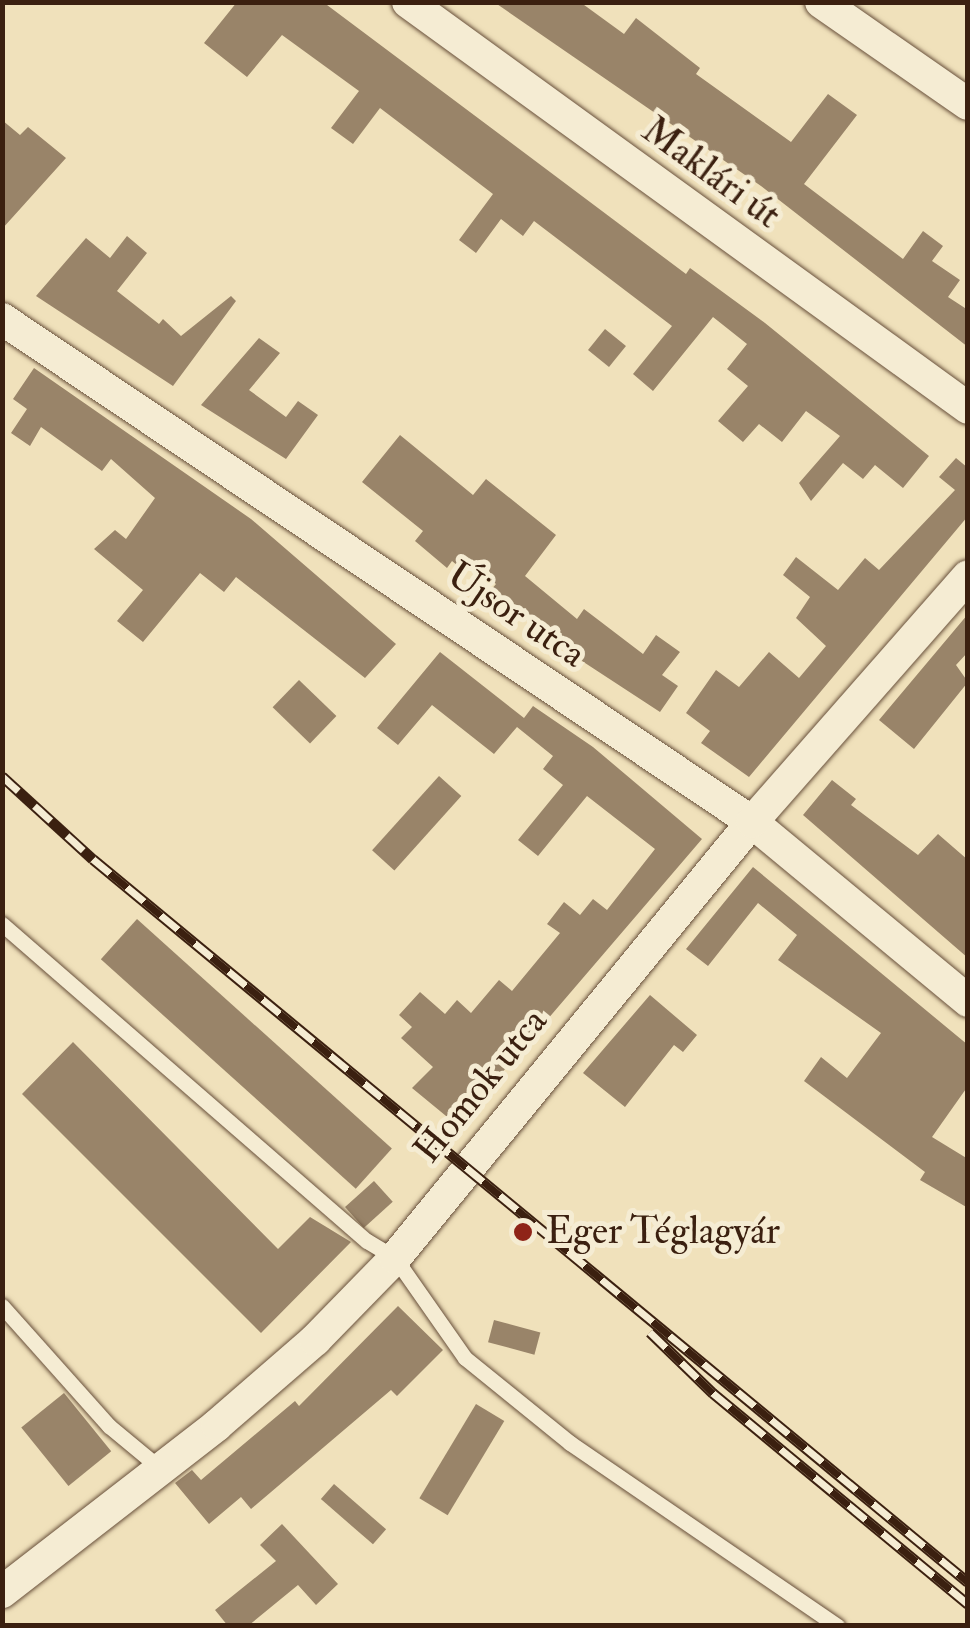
<!DOCTYPE html>
<html>
<head>
<meta charset="utf-8">
<style>
	body { margin:0 }
	#map { position:relative; width:970px; height:1628px; overflow:hidden; background:#f0e1bb; font-family:"IM FELL Double Pica",serif }
	div>[style] { position:absolute }
	.building>* { inset:0; background:#998469; transform-origin:0 0 }
	.roads { filter:drop-shadow(0 0 2px #68503b) drop-shadow(0 0 2px #68503b) }
	.service>* { height:15px; margin:-7.5px; padding:0 7.5px; transform-origin:7.5px; border-radius:7.5px; background:#f5ecd3 }
	.minor>* { height:32px; margin:-16px; padding:0 16px; transform-origin:16px; border-radius:16px; background:#f5ecd3 }
	.rail>* { height:11px; margin-top:-5.5px; transform-origin:0; background:repeating-linear-gradient(90deg,#f5ecd3 0 22px,#3b2010 0 44px); box-sizing:border-box; border-block:2px solid #3b2010 }
	.dots>* { width:28px; height:28px; translate:-50% -50%; box-sizing:border-box; border:5px solid #f5ecd3; border-radius:50% }
	span { translate:-50% -50%; white-space:nowrap; text-align:center; line-height:1.15; -webkit-text-stroke:10px #f5ecd3; paint-order:stroke }
	.street-label { font-size:38px; color:#3b2010 }
	.poi-label { font-size:38px; color:#3b2010 }
	.left { translate:0 -50%; text-align:left }
	.frame { position:absolute; inset:0; border:5px solid #3b2010; pointer-events:none }
</style>
</head>
<body>
<div id="map">
	<div class="building">
		<i style="clip-path:polygon(237px 2px,323px 2px,686px 274px,690px 268px,765px 323px,929px 456px,903px 488px,875px 465px,863px 479px,843px 463px,811px 501px,799px 483px,840px 436px,806px 411px,782px 442px,759px 424px,743px 442px,718px 421px,748px 386px,727px 369px,747px 344px,713px 317px,653px 391px,633px 374px,672px 326px,534px 221px,523px 236px,501px 219px,476px 253px,459px 240px,493px 194px,380px 108px,353px 144px,331px 128px,359px 91px,282px 35px,247px 77px,204px 43px)"></i>
		<i style="clip-path:polygon(494px 2px,580px 2px,624px 34px,636px 18px,700px 68px,696px 74px,791px 142px,828px 94px,857px 115px,804px 184px,903px 259px,923px 231px,943px 246px,932px 261px,960px 280px,948px 297px,968px 310px,968px 347px,761px 186px)"></i>
		<i style="clip-path:polygon(2px 120px,20px 135px,28px 127px,66px 158px,2px 229px)"></i>
		<i style="clip-path:polygon(127px 236px,147px 253px,117px 291px,159px 324px,163px 319px,181px 336px,231px 296px,236px 301px,173px 386px,36px 296px,86px 238px,110px 258px)"></i>
		<i style="left:605px;top:329px;width:27px;height:27px;rotate:39deg"></i>
		<i style="clip-path:polygon(259px 338px,280px 353px,249px 390px,286px 417px,298px 401px,318px 415px,286px 459px,201px 405px)"></i>
		<i style="clip-path:polygon(34px 368px,251px 519px,396px 644px,365px 678px,236px 577px,224px 592px,200px 573px,143px 642px,117px 621px,143px 590px,94px 549px,115px 530px,126px 539px,155px 498px,111px 459px,102px 471px,41px 427px,30px 446px,11px 433px,27px 409px,13px 399px)"></i>
		<i style="clip-path:polygon(400px 435px,473px 495px,486px 479px,556px 535px,525px 576px,577px 619px,584px 609px,643px 654px,656px 635px,680px 652px,662px 675px,678px 686px,660px 712px,556px 644px,490px 591px,496px 584px,472px 563px,464px 571px,452px 561px,447px 568px,415px 541px,423px 531px,362px 482px)"></i>
		<i style="clip-path:polygon(956px 458px,968px 468px,968px 516px,749px 777px,701px 743px,710px 731px,686px 713px,716px 670px,739px 687px,769px 652px,799px 678px,826px 646px,796px 618px,810px 597px,783px 575px,796px 557px,838px 590px,865px 558px,879px 570px,955px 490px,939px 477px)"></i>
		<i style="clip-path:polygon(968px 614px,968px 652px,956px 665px,968px 682px,914px 749px,879px 720px)"></i>
		<i style="clip-path:polygon(440px 652px,524px 718px,533px 706px,593px 747px,702px 839px,457px 1125px,412px 1088px,433px 1067px,401px 1038px,412px 1027px,399px 1015px,420px 992px,445px 1014px,457px 1000px,471px 1013px,499px 980px,512px 991px,560px 933px,547px 924px,564px 902px,580px 915px,593px 899px,607px 910px,655px 849px,587px 796px,538px 856px,518px 840px,563px 785px,543px 769px,553px 756px,517px 727px,494px 754px,432px 705px,398px 745px,377px 728px)"></i>
		<i style="left:299px;top:680px;width:52px;height:38px;rotate:44deg"></i>
		<i style="left:439px;top:776px;width:30px;height:100px;rotate:42deg"></i>
		<i style="clip-path:polygon(832px 780px,856px 799px,851px 805px,918px 855px,938px 834px,968px 860px,968px 958px,803px 815px)"></i>
		<i style="clip-path:polygon(753px 867px,968px 1045px,968px 1086px,932px 1137px,968px 1159px,968px 1208px,920px 1180px,925px 1172px,804px 1081px,821px 1057px,847px 1078px,881px 1033px,778px 960px,797px 935px,758px 903px,708px 966px,686px 949px)"></i>
		<i style="left:137px;top:919px;width:343px;height:54px;rotate:42deg"></i>
		<i style="clip-path:polygon(650px 995px,697px 1035px,683px 1052px,674px 1045px,625px 1107px,583px 1073px)"></i>
		<i style="clip-path:polygon(73px 1042px,278px 1249px,310px 1217px,351px 1242px,261px 1333px,22px 1094px)"></i>
		<i style="left:374px;top:1181px;width:28px;height:39px;rotate:48deg"></i>
		<i style="clip-path:polygon(398px 1306px,443px 1350px,397px 1396px,391px 1390px,251px 1509px,241px 1497px,209px 1524px,175px 1483px,192px 1470px,201px 1480px,295px 1401px,299px 1406px)"></i>
		<i style="left:494px;top:1320px;width:48px;height:23px;rotate:15deg"></i>
		<i style="left:64px;top:1393px;width:75px;height:55px;rotate:51deg"></i>
		<i style="left:476px;top:1404px;width:33px;height:110px;rotate:31deg"></i>
		<i style="left:334px;top:1484px;width:69px;height:20px;rotate:41deg"></i>
		<i style="clip-path:polygon(282px 1524px,338px 1584px,316px 1605px,298px 1585px,248px 1626px,228px 1626px,215px 1610px,276px 1561px,260px 1545px)"></i>
	</div>
	<div class="roads">
		<div class="service">
			<i style="left:2px;top:924px;width:483px;rotate:41deg"></i>
			<i style="left:367px;top:1241px;width:33px;rotate:31deg"></i>
			<i style="left:395px;top:1258px;width:122px;rotate:55deg"></i>
			<i style="left:465px;top:1358px;width:135px;rotate:39deg"></i>
			<i style="left:570px;top:1443px;width:324px;rotate:34.4deg"></i>
			<i style="left:2px;top:1306px;width:161px;rotate:48.3deg"></i>
			<i style="left:109px;top:1426px;width:67px;rotate:39.6deg"></i>
		</div>
		<div class="minor">
			<i style="left:408px;top:2px;width:692px;rotate:35.94deg"></i>
			<i style="left:821px;top:2px;width:179px;rotate:34.8deg"></i>
			<i style="left:2px;top:319px;width:903px;rotate:33.85deg"></i>
			<i style="left:752px;top:822px;width:281px;rotate:39.6deg"></i>
			<i style="left:2px;top:1592px;width:272px;rotate:-37.8deg"></i>
			<i style="left:217px;top:1425px;width:130px;rotate:-40.9deg"></i>
			<i style="left:315px;top:1340px;width:115px;rotate:-45.7deg"></i>
			<i style="left:395px;top:1258px;width:564px;rotate:-50.69deg"></i>
			<i style="left:752px;top:822px;width:327px;rotate:-48.7deg"></i>
		</div>
	</div>
	<div class="rail">
		<i style="left:2px;top:776px;width:123px;rotate:42.4deg"></i>
		<i style="left:93px;top:859px;width:1135px;rotate:39.57deg"></i>
		<i style="left:650px;top:1332px;width:88px;rotate:44.1deg"></i>
		<i style="left:713px;top:1393px;width:331px;rotate:39.6deg"></i>
	</div>
	<div class="dots">
		<i style="left:523px;top:1232px;background:#8f2418"></i>
	</div>
	<div class="street-label">
		<span style="left:711px;top:173px;rotate:36deg">Maklári út</span>
		<span style="left:516px;top:615px;rotate:34deg">Újsor utca</span>
		<span style="left:481px;top:1086px;rotate:-51deg">Homok utca</span>
	</div>
	<div class="poi-label">
		<span class="left" style="left:546px;top:1232px">Eger Téglagyár</span>
	</div>
	<div class="frame"></div>
</div>
</body>
</html>
